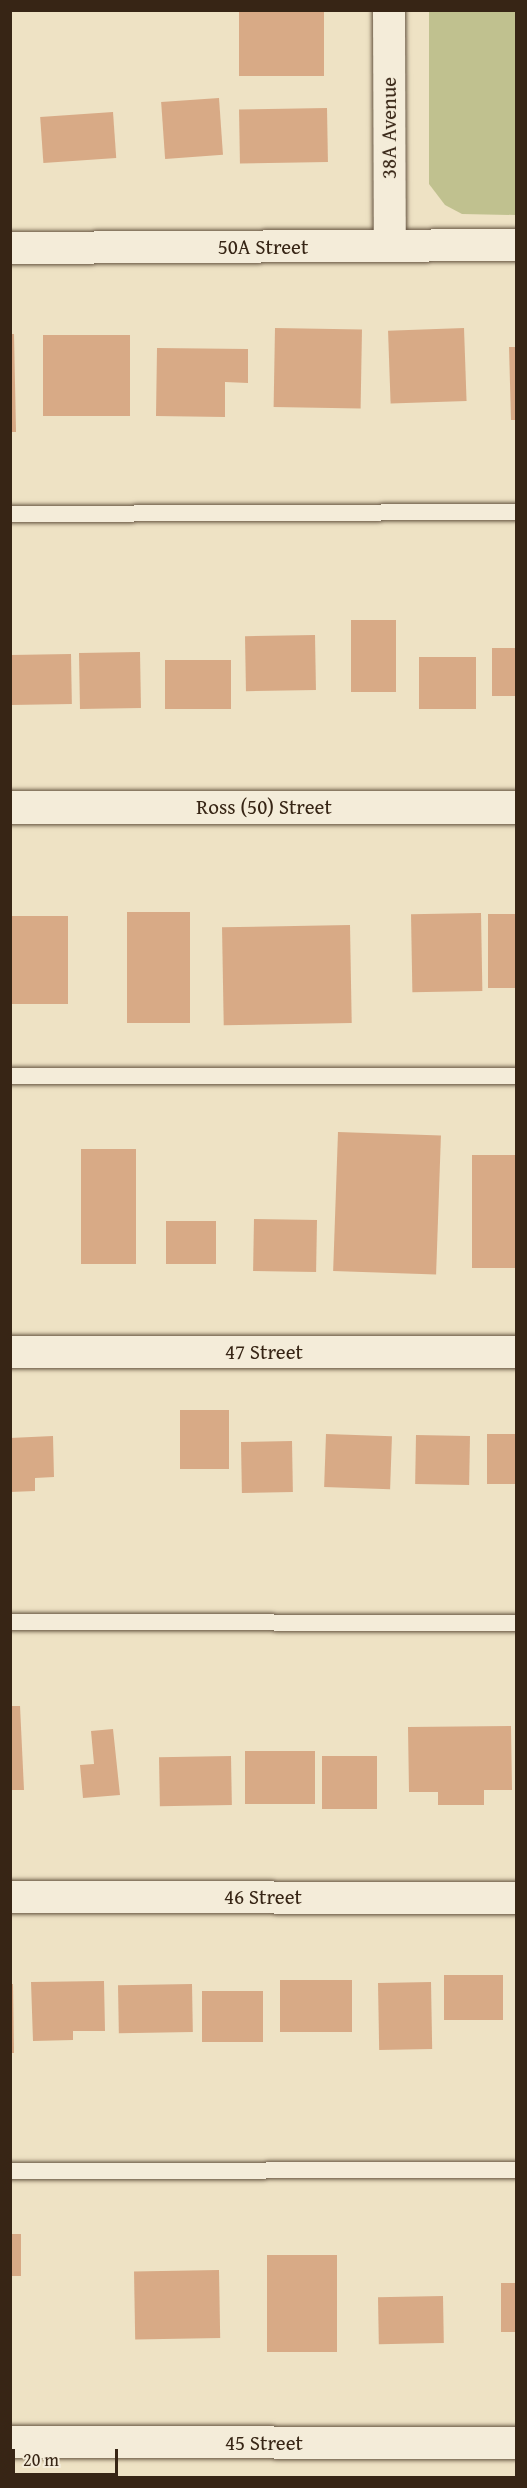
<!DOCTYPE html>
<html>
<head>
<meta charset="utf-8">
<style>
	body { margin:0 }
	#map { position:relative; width:527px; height:2488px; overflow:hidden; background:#eee2c4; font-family:"Gentium Book Plus",serif }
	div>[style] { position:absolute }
	.green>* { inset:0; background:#c0c18f }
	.building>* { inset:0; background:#d8aa86; transform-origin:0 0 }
	.roads { filter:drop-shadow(0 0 2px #655441) drop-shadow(0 0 2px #655441) }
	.service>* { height:16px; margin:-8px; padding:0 8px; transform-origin:8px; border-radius:8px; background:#f4ecd9 }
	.minor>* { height:32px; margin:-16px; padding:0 16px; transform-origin:16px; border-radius:16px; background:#f4ecd9 }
	.secondary>* { height:33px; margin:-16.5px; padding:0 16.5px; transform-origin:16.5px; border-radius:16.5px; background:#f4ecd9 }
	span { translate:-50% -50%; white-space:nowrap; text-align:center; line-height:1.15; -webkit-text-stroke:6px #f4ecd9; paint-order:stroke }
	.street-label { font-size:21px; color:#372515 }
	.frame { position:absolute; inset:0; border:12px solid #372515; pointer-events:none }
	.scale { position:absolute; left:12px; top:2449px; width:106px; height:27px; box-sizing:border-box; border:3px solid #372515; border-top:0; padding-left:8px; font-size:18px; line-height:21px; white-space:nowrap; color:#372515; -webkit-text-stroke:4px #f4ecd9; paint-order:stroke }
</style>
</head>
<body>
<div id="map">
	<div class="green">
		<i style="clip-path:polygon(429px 11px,516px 11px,516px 215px,462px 214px,445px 205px,429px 184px)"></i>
	</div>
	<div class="building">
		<i style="left:239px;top:10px;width:85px;height:66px"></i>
		<i style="left:219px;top:98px;width:57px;height:58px;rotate:86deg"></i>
		<i style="left:327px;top:108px;width:54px;height:88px;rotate:89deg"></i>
		<i style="left:113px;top:112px;width:46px;height:73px;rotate:86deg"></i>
		<i style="left:275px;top:328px;width:87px;height:79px;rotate:1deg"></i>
		<i style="left:464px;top:328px;width:73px;height:76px;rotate:88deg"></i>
		<i style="clip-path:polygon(10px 334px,14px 334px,16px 432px,10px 432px)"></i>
		<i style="left:43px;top:335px;width:87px;height:81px"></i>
		<i style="clip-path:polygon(509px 347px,516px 347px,516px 420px,511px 420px)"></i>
		<i style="clip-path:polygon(157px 348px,248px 349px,248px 383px,225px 382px,225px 417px,156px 416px)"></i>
		<i style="left:351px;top:620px;width:45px;height:72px"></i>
		<i style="left:315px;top:635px;width:55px;height:70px;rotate:89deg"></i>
		<i style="left:516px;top:648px;width:48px;height:24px;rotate:90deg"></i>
		<i style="left:140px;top:652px;width:56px;height:61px;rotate:89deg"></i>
		<i style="left:71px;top:654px;width:50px;height:61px;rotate:89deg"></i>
		<i style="left:419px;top:657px;width:57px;height:52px"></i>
		<i style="left:165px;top:660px;width:66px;height:49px"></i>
		<i style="left:127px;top:912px;width:63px;height:111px"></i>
		<i style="left:481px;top:913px;width:78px;height:70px;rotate:89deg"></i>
		<i style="left:488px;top:914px;width:28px;height:74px"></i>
		<i style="left:10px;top:916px;width:58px;height:88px"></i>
		<i style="left:350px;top:925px;width:98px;height:128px;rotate:89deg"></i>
		<i style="left:338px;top:1132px;width:103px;height:139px;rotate:2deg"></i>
		<i style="left:81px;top:1149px;width:55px;height:115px"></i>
		<i style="left:472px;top:1155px;width:44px;height:113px"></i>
		<i style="left:254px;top:1219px;width:63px;height:52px;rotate:1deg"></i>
		<i style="left:216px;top:1221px;width:43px;height:50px;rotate:90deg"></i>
		<i style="left:180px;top:1410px;width:49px;height:59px"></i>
		<i style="left:326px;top:1434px;width:66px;height:53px;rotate:2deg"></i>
		<i style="left:487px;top:1434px;width:29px;height:50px"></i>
		<i style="left:416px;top:1435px;width:54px;height:49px;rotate:1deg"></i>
		<i style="clip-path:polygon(53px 1436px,54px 1477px,35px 1478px,35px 1491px,10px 1492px,10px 1438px)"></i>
		<i style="left:292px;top:1441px;width:51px;height:51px;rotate:89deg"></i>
		<i style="clip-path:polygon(10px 1706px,20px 1706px,24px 1790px,10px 1790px)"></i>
		<i style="clip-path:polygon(511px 1726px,512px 1790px,484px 1790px,484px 1805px,438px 1805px,438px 1792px,409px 1792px,408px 1727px)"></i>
		<i style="clip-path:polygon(113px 1729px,120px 1795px,83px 1798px,80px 1765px,94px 1764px,91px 1731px)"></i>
		<i style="left:245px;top:1751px;width:70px;height:53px"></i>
		<i style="left:231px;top:1756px;width:49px;height:72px;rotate:89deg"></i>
		<i style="left:322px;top:1756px;width:55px;height:53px"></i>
		<i style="left:444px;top:1975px;width:59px;height:45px"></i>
		<i style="left:352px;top:1980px;width:52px;height:72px;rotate:90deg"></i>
		<i style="clip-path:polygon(104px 1981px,105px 2031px,73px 2031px,73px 2040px,33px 2041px,31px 1982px)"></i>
		<i style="left:431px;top:1982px;width:67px;height:53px;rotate:89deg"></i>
		<i style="clip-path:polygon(10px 1984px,13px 1984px,14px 2053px,10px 2053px)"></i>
		<i style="left:192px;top:1984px;width:48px;height:74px;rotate:89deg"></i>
		<i style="left:202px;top:1991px;width:61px;height:51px"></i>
		<i style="left:10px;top:2234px;width:11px;height:42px"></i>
		<i style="left:267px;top:2255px;width:70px;height:97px"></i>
		<i style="left:219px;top:2270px;width:68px;height:85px;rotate:89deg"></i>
		<i style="left:501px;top:2283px;width:15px;height:49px"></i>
		<i style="left:443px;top:2296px;width:47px;height:65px;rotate:89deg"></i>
	</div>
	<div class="roads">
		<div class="service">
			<i style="left:10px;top:514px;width:506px;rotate:-0.23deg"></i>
			<i style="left:10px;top:1076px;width:506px"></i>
			<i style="left:10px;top:1622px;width:506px;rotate:0.11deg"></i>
			<i style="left:10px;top:2171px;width:506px;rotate:-0.11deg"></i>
		</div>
		<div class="minor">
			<i style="left:389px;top:10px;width:236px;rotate:89.8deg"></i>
			<i style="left:10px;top:248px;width:506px;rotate:-0.34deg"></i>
			<i style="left:10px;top:1352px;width:506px"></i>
			<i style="left:10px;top:1897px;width:506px;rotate:0.11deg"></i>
			<i style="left:10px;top:2442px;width:506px;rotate:0.11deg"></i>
		</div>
		<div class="secondary">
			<i style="left:10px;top:807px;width:506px"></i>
		</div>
	</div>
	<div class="street-label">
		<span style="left:389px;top:128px;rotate:-90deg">38A Avenue</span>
		<span style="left:263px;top:247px">50A Street</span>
		<span style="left:264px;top:807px">Ross (50) Street</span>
		<span style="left:264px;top:1352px">47 Street</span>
		<span style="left:263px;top:1897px">46 Street</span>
		<span style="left:264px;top:2443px">45 Street</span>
	</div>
	<div class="frame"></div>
	<div class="scale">20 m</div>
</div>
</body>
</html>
